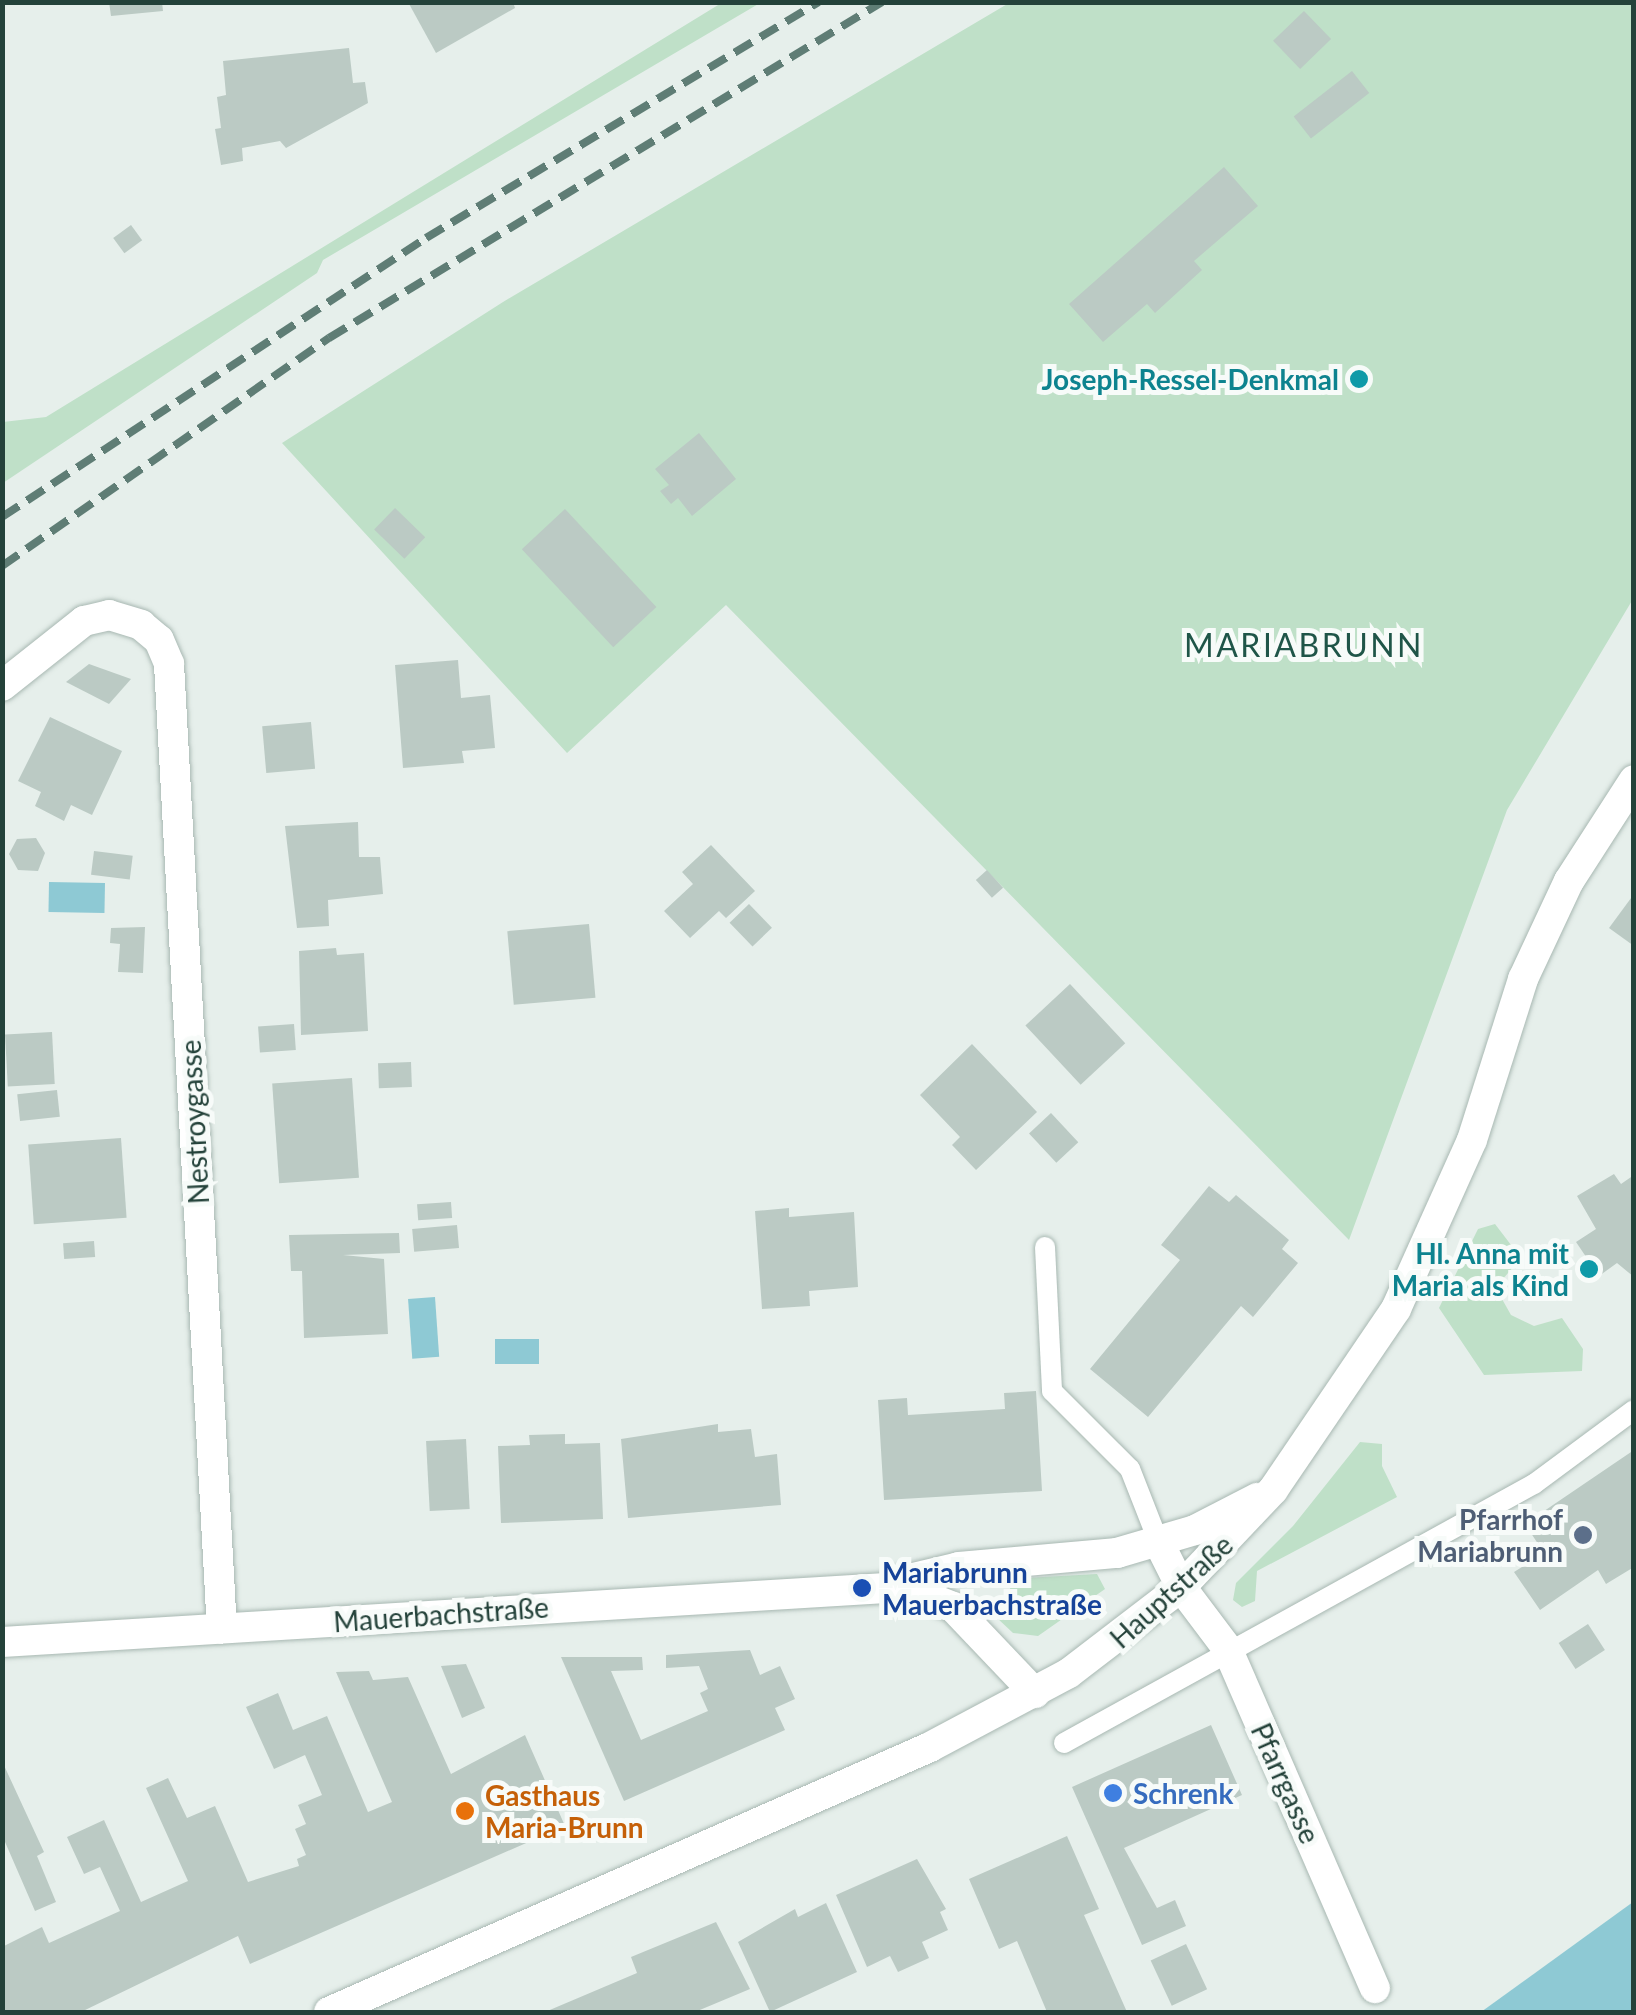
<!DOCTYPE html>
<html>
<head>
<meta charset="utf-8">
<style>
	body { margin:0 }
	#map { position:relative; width:1636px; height:2015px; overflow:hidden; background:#e6efeb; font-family:Lato,sans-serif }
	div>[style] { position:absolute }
	.green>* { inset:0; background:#bfe0c8 }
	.water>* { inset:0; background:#8ec9d4; transform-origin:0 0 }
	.building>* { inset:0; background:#bbcac4; transform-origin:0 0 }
	.roads { filter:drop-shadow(0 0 2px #a8b8b2) drop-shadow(0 0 2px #a8b8b2) }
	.service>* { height:20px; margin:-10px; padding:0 10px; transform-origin:10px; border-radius:10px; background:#fff }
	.minor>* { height:30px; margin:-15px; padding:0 15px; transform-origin:15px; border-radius:15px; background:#fff }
	.secondary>* { height:30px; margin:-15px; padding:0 15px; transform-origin:15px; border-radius:15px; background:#fff }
	.rail>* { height:8px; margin-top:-4px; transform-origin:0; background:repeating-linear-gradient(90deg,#5f7d75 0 20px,transparent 0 30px) }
	.dots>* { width:28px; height:28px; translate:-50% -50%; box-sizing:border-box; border:5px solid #f7fbf9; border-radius:50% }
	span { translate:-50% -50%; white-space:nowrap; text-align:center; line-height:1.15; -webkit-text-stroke:10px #f7fbf9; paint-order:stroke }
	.culture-label { font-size:28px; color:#0d838f; font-weight:700 }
	.right { translate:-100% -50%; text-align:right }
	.street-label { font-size:28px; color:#24423a }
	.service-label { font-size:28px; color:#4e5e75; font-weight:700 }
	.transit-label { font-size:28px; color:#164399; font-weight:700 }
	.left { translate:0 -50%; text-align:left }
	.shop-label { font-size:28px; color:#366cbe; font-weight:700 }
	.food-label { font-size:28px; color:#c56008; font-weight:700 }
	.quarter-label { font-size:32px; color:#1f5548; letter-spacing:2.5px }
	.frame { position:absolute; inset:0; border:5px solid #24423a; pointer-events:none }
</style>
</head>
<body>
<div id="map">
	<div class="green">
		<i style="clip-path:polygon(723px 2px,760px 3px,323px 260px,317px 273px,3px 483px,3px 422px,46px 417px)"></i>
		<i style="clip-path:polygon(1009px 3px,1633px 3px,1633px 599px,1507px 810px,1349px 1240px,726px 605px,567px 753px,282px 443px,503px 302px)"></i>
		<i style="clip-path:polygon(1495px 1224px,1521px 1258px,1502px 1280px,1502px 1299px,1511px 1315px,1534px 1326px,1562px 1318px,1583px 1349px,1582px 1371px,1484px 1375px,1439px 1308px,1478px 1229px)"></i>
		<i style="clip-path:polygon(1360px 1442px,1382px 1444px,1382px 1466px,1397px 1497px,1257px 1571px,1255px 1601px,1242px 1607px,1233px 1600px,1236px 1583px,1293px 1526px)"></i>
		<i style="clip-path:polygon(1097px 1574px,1105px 1589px,1038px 1636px,1013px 1633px,996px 1617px,1011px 1596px,1009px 1579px)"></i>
	</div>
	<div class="water">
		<i style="left:49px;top:882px;width:56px;height:30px;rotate:1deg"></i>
		<i style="left:435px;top:1297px;width:60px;height:27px;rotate:86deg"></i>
		<i style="left:495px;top:1339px;width:44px;height:25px"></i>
		<i style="clip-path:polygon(1633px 1902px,1633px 2012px,1481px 2012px)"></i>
	</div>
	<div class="building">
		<i style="clip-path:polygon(109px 2px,162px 2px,163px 11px,111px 16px)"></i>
		<i style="clip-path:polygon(408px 2px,513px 2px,515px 8px,436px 53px)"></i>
		<i style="left:1304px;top:11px;width:39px;height:43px;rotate:46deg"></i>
		<i style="clip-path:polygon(349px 48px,353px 83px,365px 82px,368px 103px,286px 148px,280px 141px,242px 148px,243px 161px,221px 165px,215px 129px,221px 128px,217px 97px,226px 95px,223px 61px)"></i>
		<i style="left:1352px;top:71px;width:28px;height:74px;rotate:52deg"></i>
		<i style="clip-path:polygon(1224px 167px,1258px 206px,1194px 261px,1202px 270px,1155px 313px,1147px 304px,1103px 342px,1069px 304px)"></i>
		<i style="left:131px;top:225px;width:19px;height:22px;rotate:54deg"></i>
		<i style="clip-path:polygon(699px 433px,736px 479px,692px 516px,678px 498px,671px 504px,660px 491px,669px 485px,655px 469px)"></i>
		<i style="left:395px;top:508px;width:42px;height:30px;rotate:44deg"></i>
		<i style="left:565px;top:509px;width:134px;height:59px;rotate:47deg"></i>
		<i style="clip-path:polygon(458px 660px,461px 698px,490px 695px,495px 748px,462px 751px,464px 763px,403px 768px,395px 665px)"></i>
		<i style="clip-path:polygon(89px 664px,131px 679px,109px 704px,66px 682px)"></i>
		<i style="clip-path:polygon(50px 717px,122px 751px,92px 815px,71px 805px,64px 821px,35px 806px,41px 792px,18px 781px)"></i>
		<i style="left:311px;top:722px;width:47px;height:49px;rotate:85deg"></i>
		<i style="clip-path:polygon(358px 822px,359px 857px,380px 857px,383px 894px,328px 900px,329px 926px,297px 928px,285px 826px)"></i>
		<i style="clip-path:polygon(36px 838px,45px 853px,38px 871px,18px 870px,9px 854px,17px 839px)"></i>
		<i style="clip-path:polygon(711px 845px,755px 891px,726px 918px,719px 911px,690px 938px,664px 911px,693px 884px,682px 872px)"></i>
		<i style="left:94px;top:851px;width:39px;height:24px;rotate:7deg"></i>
		<i style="left:987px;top:870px;width:24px;height:15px;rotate:48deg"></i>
		<i style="clip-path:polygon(1634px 894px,1634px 946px,1609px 928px)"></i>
		<i style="left:749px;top:904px;width:33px;height:27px;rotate:46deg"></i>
		<i style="left:589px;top:924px;width:74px;height:82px;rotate:85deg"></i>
		<i style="clip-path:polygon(145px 927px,143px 973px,118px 972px,120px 944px,110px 943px,111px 928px)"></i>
		<i style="clip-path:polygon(336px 948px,337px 955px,364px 953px,368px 1031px,301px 1035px,299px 951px)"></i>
		<i style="left:1070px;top:984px;width:81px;height:61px;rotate:47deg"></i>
		<i style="left:294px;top:1024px;width:26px;height:36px;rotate:86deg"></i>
		<i style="left:52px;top:1032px;width:52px;height:47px;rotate:87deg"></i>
		<i style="clip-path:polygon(972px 1044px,1037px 1112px,976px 1170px,952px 1145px,960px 1137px,920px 1095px)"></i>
		<i style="left:411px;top:1062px;width:25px;height:33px;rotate:88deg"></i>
		<i style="left:352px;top:1078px;width:100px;height:80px;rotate:86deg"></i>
		<i style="left:57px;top:1090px;width:27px;height:40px;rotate:84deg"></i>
		<i style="left:1051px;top:1113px;width:40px;height:30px;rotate:47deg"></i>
		<i style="left:121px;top:1138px;width:80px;height:93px;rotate:86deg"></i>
		<i style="clip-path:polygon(1614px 1174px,1621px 1184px,1634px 1175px,1634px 1277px,1617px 1263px,1599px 1276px,1576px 1242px,1596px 1229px,1577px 1196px)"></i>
		<i style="clip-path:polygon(1209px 1186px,1229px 1202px,1236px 1195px,1289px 1240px,1282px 1249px,1298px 1263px,1253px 1317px,1241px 1306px,1148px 1417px,1090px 1369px,1180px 1260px,1161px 1245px)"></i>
		<i style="left:451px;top:1202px;width:16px;height:34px;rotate:86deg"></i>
		<i style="clip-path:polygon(789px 1208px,789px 1217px,854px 1212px,858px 1287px,809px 1291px,810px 1306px,762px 1309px,755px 1211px)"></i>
		<i style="left:457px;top:1225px;width:23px;height:45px;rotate:85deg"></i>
		<i style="clip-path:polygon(399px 1233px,400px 1253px,343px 1255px,384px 1259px,388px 1334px,304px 1338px,302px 1271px,291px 1271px,289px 1235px)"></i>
		<i style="left:94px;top:1241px;width:16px;height:31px;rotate:86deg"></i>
		<i style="clip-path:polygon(1036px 1391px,1042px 1491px,884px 1500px,878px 1400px,907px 1398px,908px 1415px,1005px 1409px,1004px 1393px)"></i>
		<i style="clip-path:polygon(718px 1424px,718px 1432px,751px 1429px,755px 1457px,777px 1454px,781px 1505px,628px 1518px,621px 1439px)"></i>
		<i style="clip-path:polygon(565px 1434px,565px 1444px,600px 1443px,603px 1519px,501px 1523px,498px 1446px,530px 1445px,529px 1435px)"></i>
		<i style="left:466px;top:1439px;width:70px;height:40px;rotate:87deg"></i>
		<i style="clip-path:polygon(1634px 1450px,1634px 1567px,1606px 1584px,1598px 1570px,1540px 1610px,1514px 1572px,1544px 1553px,1525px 1524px)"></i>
		<i style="left:1588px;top:1624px;width:31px;height:35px;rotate:57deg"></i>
		<i style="clip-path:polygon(750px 1650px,760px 1675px,780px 1666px,795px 1699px,775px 1708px,785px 1730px,624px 1801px,561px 1657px,642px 1657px,643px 1670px,611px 1671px,641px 1740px,708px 1711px,700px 1693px,708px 1689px,699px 1666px,666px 1668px,666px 1655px)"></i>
		<i style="clip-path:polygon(466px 1664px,485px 1708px,462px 1718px,441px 1666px)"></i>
		<i style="clip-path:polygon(369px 1671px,373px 1680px,408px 1677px,451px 1774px,525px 1735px,565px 1826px,250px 1964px,238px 1936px,81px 2012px,2px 2012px,2px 1947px,42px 1927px,49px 1943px,120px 1911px,100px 1867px,84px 1874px,67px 1837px,104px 1820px,141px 1902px,188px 1881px,146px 1788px,168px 1778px,187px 1818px,215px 1806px,248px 1882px,299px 1866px,297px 1859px,306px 1855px,295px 1829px,306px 1824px,298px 1805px,322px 1795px,305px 1755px,274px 1769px,246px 1707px,278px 1693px,293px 1730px,327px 1716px,368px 1812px,392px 1802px,336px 1672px)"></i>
		<i style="clip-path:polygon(1211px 1725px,1242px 1795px,1124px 1848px,1157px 1908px,1175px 1900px,1186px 1926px,1142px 1945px,1072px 1787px)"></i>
		<i style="clip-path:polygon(2px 1761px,44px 1852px,37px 1856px,56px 1902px,35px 1911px,2px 1835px)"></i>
		<i style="clip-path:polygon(1067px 1836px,1099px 1909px,1084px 1915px,1127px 2012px,1047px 2012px,1017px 1941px,999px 1949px,969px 1879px)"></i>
		<i style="clip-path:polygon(917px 1859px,946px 1909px,940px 1912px,948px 1930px,922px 1942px,929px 1958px,898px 1972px,890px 1956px,867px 1967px,836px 1895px)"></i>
		<i style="clip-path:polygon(826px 1903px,857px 1972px,770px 2012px,738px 1942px,795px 1909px,798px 1917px)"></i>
		<i style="clip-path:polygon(716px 1922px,750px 1989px,695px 2012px,545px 2012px,637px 1973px,631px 1957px)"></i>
		<i style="left:1186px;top:1944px;width:50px;height:39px;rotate:65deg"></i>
	</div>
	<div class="roads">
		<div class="service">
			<i style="left:1045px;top:1247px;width:144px;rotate:87.2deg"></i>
			<i style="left:1052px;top:1391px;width:110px;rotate:45deg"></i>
			<i style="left:1130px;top:1469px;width:79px;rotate:68.6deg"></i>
			<i style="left:1064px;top:1743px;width:537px;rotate:-28.86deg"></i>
			<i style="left:1534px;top:1484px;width:124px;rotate:-36.5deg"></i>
		</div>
		<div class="minor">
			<i style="left:2px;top:686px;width:105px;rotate:-38.4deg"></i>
			<i style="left:84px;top:621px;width:26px;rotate:-13deg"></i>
			<i style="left:109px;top:615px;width:34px;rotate:17deg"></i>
			<i style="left:141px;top:625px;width:23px;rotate:40deg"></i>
			<i style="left:159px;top:640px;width:26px;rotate:67deg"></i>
			<i style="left:169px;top:664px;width:966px;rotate:86.86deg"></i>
			<i style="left:1159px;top:1543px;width:49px;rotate:63.4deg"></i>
			<i style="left:1181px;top:1587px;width:76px;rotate:53deg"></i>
			<i style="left:1227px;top:1648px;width:371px;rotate:66.5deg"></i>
		</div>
		<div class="secondary">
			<i style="left:892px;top:1583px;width:69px;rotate:-13.4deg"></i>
			<i style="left:959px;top:1567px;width:159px;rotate:-5.1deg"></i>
			<i style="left:1117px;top:1553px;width:81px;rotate:-16.4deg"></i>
			<i style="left:1195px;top:1530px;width:70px;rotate:-27.3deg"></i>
			<i style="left:2px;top:1642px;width:902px;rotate:-3.5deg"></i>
			<i style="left:902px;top:1587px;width:55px;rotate:21.4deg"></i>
			<i style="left:953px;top:1607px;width:119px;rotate:46.4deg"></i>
			<i style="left:329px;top:2012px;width:657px;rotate:-23.79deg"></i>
			<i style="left:930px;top:1747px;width:157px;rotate:-28deg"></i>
			<i style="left:1069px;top:1673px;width:141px;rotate:-37.5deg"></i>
			<i style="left:1181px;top:1587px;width:134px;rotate:-46.5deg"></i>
			<i style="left:1273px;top:1490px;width:219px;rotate:-55.8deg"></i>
			<i style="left:1396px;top:1309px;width:185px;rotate:-65.8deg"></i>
			<i style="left:1472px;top:1140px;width:169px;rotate:-72.4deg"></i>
			<i style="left:1523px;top:979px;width:108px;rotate:-64.9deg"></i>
			<i style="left:1569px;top:881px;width:120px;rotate:-57.2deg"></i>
		</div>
	</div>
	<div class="rail">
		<i style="left:2px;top:517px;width:508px;rotate:-33.35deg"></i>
		<i style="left:426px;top:238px;width:458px;rotate:-31deg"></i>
		<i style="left:2px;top:566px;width:399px;rotate:-34.9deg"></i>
		<i style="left:329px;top:338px;width:647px;rotate:-31.28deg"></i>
	</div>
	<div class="dots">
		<i style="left:1359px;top:379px;background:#0f9aa8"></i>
		<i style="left:1589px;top:1269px;background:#0f9aa8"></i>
		<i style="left:1583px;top:1535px;background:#5c6f8a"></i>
		<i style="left:862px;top:1588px;background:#1a4fb4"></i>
		<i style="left:1113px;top:1793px;background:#3f7fe0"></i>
		<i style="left:465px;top:1811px;background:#e8710a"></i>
	</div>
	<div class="culture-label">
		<span class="right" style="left:1339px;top:379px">Joseph-Ressel-Denkmal</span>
		<span class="right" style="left:1569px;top:1269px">Hl. Anna mit<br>Maria als Kind</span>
	</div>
	<div class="street-label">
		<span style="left:194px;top:1122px;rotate:-93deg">Nestroygasse</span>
		<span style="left:1171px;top:1591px;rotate:-42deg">Hauptstraße</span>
		<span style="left:441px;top:1614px;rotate:-4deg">Mauerbachstraße</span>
		<span style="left:1286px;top:1783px;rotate:66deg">Pfarrgasse</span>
	</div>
	<div class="service-label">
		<span class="right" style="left:1563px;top:1535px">Pfarrhof<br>Mariabrunn</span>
	</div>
	<div class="transit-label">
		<span class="left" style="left:882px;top:1588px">Mariabrunn<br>Mauerbachstraße</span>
	</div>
	<div class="shop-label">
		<span class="left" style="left:1133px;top:1793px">Schrenk</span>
	</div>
	<div class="food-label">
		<span class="left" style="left:485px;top:1811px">Gasthaus<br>Maria-Brunn</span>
	</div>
	<div class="quarter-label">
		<span style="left:1304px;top:645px">MARIABRUNN</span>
	</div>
	<div class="frame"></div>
</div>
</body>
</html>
